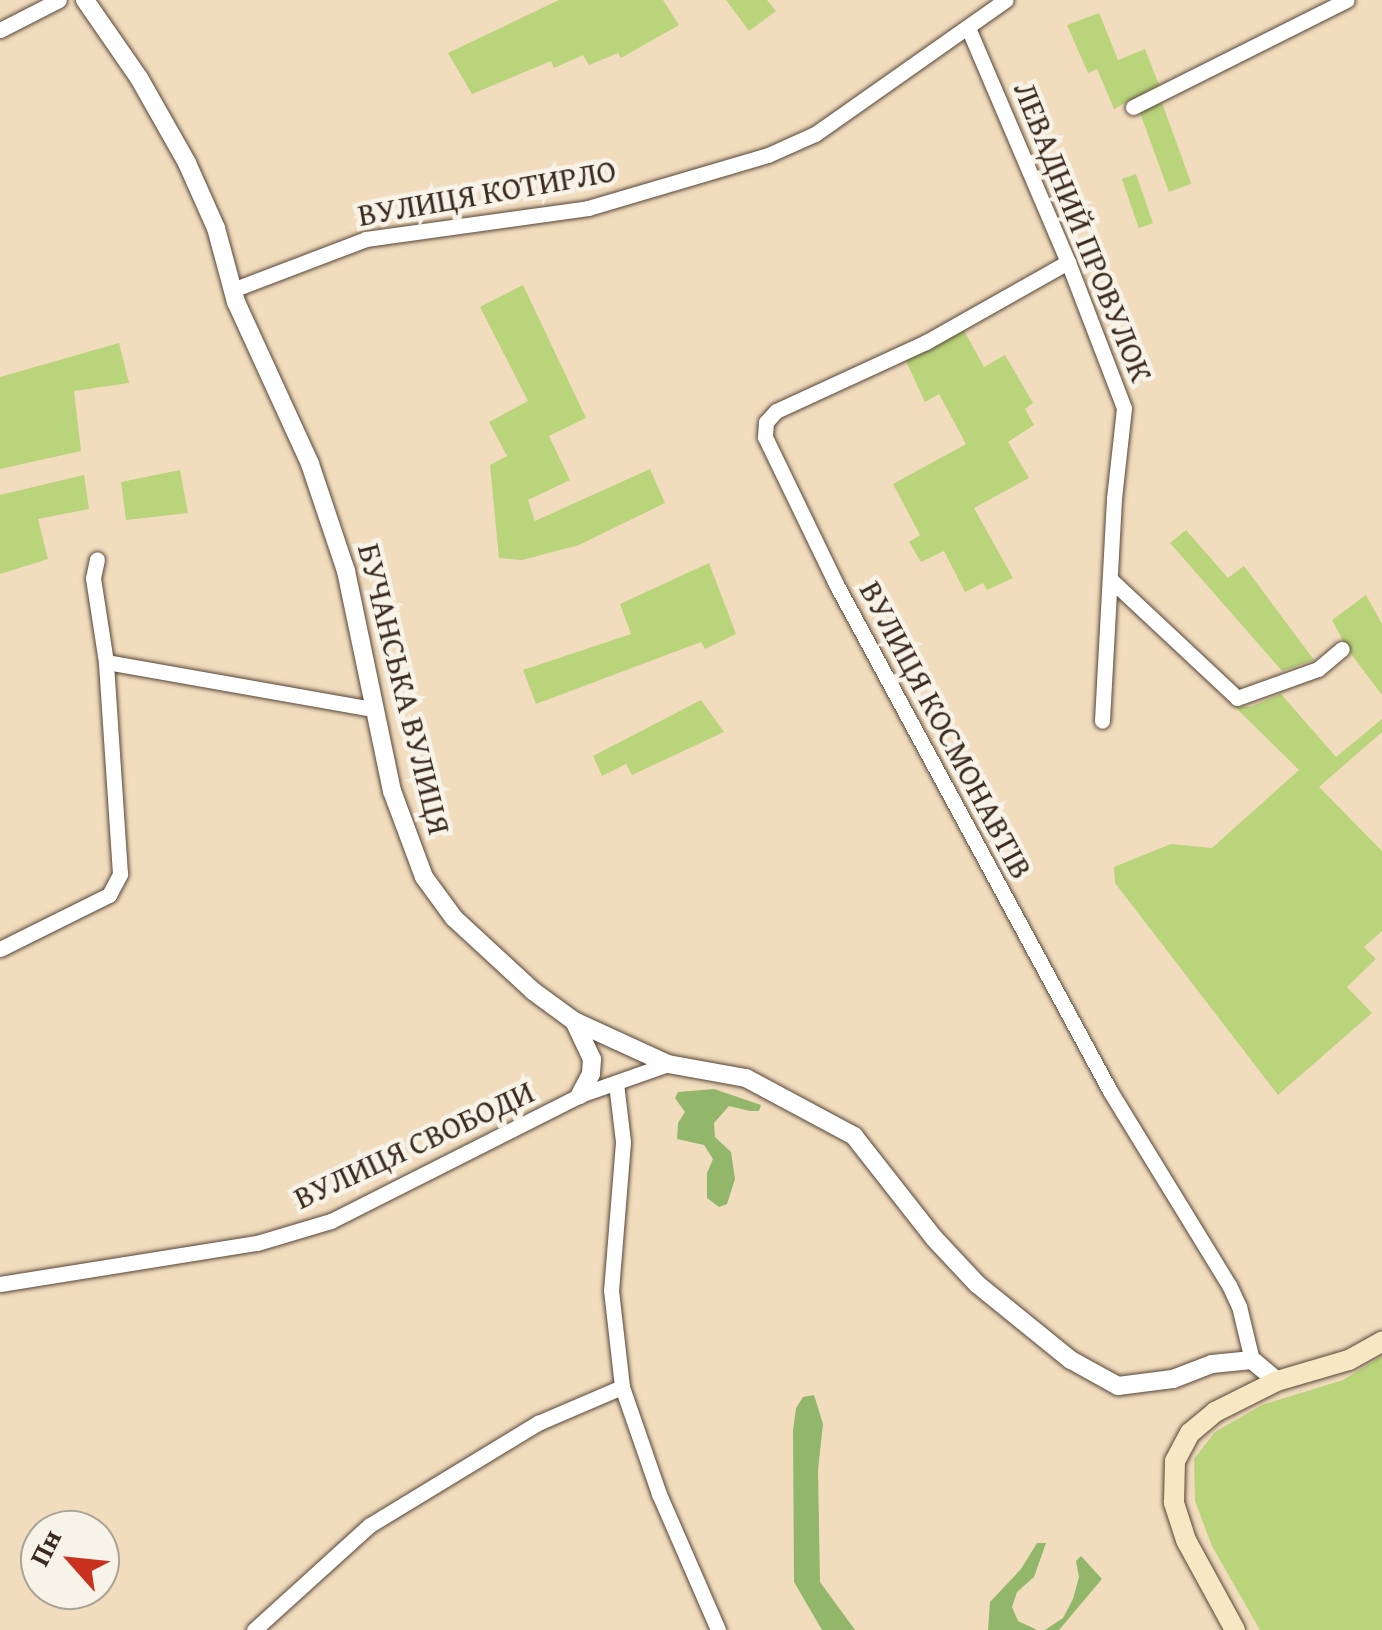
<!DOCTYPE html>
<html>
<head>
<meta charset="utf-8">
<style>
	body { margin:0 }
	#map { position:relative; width:1382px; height:1630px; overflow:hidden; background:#f2dcbe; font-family:"Gentium Book Plus",serif }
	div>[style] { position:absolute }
	.green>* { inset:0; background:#b9d47a; transform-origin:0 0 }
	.forest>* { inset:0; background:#92b66a }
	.roads { filter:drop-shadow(0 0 2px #564536) drop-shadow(0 0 2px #564536) }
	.minor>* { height:15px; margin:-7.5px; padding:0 7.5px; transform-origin:7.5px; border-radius:7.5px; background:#fff }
	.tertiary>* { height:18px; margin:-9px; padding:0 9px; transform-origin:9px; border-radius:9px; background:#fff }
	.secondary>* { height:20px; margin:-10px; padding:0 10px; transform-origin:10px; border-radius:10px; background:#f7e8c3 }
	span { translate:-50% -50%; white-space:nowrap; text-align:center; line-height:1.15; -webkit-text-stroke:9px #f7f3e8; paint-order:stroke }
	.street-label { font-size:32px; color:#3b2a1e }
	.north { position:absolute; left:20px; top:1510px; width:100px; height:100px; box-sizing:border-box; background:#f7f3e8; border:2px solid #aca397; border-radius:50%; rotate:297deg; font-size:28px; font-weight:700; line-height:40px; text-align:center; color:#3b2a1e }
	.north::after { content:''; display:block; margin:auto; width:35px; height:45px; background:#c8321e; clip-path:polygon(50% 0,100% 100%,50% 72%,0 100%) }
</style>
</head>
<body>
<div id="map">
	<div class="green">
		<i style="clip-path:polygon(559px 0,663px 0,679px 25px,621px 58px,618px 53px,589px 65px,583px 55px,554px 68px,551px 61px,472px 94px,448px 53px)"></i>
		<i style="clip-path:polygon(726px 0,767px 0,776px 11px,749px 31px)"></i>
		<i style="clip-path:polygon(1099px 13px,1118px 60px,1145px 49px,1159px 85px,1114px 109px,1097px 69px,1088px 73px,1067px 25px)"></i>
		<i style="left:1162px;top:103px;width:86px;height:24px;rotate:70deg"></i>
		<i style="left:1136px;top:174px;width:52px;height:15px;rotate:71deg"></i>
		<i style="clip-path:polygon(523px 285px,586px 418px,549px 436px,570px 480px,528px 500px,535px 521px,650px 469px,665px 503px,579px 545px,522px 560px,499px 558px,490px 465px,507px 456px,489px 422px,528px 401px,480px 307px)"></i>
		<i style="clip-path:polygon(962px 327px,984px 367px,1005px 355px,1033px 403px,1025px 409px,1034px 425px,1008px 442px,1029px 478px,974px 508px,1013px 578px,987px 590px,983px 583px,965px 592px,944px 551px,921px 562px,909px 542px,920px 535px,893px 484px,966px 444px,939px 394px,925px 402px,905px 359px)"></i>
		<i style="clip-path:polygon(119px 343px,129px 383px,74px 391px,81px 451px,0 469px,0 377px)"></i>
		<i style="clip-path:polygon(180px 470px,188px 513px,126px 520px,121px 482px)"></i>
		<i style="clip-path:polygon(84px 475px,89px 509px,38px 519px,48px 559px,0 574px,0 495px)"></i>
		<i style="clip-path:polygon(1186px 530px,1228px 578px,1244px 566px,1314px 660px,1282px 671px,1170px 543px)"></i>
		<i style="clip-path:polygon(709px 563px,736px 634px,705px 649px,701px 642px,536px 704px,523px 670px,631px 634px,620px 604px)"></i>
		<i style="clip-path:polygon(1366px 595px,1382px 624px,1382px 695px,1348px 650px,1332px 620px)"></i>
		<i style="clip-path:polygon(1281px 694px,1336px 757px,1382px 719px,1382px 732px,1319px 787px,1382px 851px,1382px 931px,1364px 947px,1376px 959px,1347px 987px,1372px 1013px,1278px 1095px,1115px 883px,1114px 867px,1171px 844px,1212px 848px,1299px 770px,1234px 706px,1250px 707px)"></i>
		<i style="clip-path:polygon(701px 700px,724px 732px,632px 775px,626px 764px,602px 776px,593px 756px)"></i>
		<i style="clip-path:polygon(1382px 1356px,1382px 1630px,1260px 1630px,1212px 1546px,1195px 1501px,1194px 1459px,1215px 1432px,1262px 1405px,1343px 1380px)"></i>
	</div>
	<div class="forest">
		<i style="clip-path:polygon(714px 1089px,761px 1105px,759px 1111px,750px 1111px,729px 1106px,714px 1123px,715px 1137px,731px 1152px,735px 1179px,727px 1204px,719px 1207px,707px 1198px,707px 1173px,713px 1159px,704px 1145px,677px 1139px,678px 1123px,685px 1112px,675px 1098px,678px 1092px)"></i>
		<i style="clip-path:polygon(814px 1395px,823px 1424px,818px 1470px,820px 1582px,855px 1630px,822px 1630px,794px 1582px,793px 1431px,796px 1408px,803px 1397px)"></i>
		<i style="clip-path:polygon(1037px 1543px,1046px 1543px,1034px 1577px,1017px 1592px,1012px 1607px,1018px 1621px,1037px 1630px,988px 1630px,990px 1602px,1021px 1569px)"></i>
		<i style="clip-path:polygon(1081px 1556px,1102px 1579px,1059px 1630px,1045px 1630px,1063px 1618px,1073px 1599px,1079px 1577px,1076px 1561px)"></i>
	</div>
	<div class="roads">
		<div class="minor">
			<i style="left:0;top:30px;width:66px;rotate:-27deg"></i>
			<i style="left:969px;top:30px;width:252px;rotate:66.9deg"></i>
			<i style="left:1068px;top:262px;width:156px;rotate:69deg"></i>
			<i style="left:1124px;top:408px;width:92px;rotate:96.3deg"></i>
			<i style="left:1114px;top:499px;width:222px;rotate:93.1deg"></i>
			<i style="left:1133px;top:107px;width:239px;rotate:-26.6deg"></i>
			<i style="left:1068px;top:262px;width:163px;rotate:150.6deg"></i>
			<i style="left:926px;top:342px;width:165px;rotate:155.3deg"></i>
			<i style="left:776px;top:411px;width:15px;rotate:132deg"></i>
			<i style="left:766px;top:422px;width:15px;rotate:94deg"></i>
			<i style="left:765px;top:437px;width:163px;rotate:64.2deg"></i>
			<i style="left:836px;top:584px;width:576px;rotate:61.61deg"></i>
			<i style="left:1110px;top:1091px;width:228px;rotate:58.5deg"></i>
			<i style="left:1229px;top:1285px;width:23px;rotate:65deg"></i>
			<i style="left:1239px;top:1306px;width:56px;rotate:76.5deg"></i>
			<i style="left:232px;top:290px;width:143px;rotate:-20.8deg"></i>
			<i style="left:366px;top:239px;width:224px;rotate:-7.9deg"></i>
			<i style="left:588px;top:208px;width:188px;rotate:-16.4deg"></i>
			<i style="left:768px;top:155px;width:51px;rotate:-24.1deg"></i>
			<i style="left:815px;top:134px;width:233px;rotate:-35.1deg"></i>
			<i style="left:1110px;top:579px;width:174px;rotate:43.1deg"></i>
			<i style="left:1237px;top:698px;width:86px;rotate:-19.7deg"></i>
			<i style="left:1318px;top:669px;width:31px;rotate:-40deg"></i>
			<i style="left:106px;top:662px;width:271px;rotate:10deg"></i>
			<i style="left:0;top:949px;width:122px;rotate:-26.4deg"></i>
			<i style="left:109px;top:895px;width:24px;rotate:-62deg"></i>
			<i style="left:120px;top:874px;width:212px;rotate:-93.8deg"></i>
			<i style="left:106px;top:662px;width:85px;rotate:-98.8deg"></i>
			<i style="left:93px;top:578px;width:19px;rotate:-78deg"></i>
			<i style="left:616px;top:1083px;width:59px;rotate:83.2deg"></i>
			<i style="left:623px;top:1142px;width:148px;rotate:94.6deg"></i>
			<i style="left:611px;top:1290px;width:98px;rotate:83.5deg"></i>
			<i style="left:622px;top:1387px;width:113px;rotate:70.9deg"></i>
			<i style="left:659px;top:1494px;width:148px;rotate:66.5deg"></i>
			<i style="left:0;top:1284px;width:260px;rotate:-9.1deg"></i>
			<i style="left:257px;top:1243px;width:77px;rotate:-16.6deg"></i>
			<i style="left:331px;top:1221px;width:279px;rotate:-26.8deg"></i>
			<i style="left:580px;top:1095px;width:93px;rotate:-19.4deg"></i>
			<i style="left:254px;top:1630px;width:156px;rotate:-42.2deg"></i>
			<i style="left:370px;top:1525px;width:197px;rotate:-31.3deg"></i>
			<i style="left:538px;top:1423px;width:91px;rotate:-23.2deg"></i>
		</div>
		<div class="tertiary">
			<i style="left:85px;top:0;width:95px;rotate:55.3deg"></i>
			<i style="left:139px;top:78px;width:98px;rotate:60.5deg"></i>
			<i style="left:187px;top:163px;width:71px;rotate:66deg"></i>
			<i style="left:216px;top:228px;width:77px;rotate:74.9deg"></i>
			<i style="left:236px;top:302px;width:178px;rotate:65.4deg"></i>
			<i style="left:310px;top:464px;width:113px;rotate:71.4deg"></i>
			<i style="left:346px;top:571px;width:225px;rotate:78.2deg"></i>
			<i style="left:392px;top:791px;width:92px;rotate:69.6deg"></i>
			<i style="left:424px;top:877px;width:51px;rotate:53.8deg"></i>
			<i style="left:454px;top:918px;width:108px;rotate:42.7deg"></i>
			<i style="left:533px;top:991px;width:51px;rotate:36.2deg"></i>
			<i style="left:574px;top:1021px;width:103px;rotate:24.6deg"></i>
			<i style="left:668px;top:1064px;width:79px;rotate:10.2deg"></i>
			<i style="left:746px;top:1078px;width:123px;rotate:28.2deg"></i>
			<i style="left:854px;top:1136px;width:130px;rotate:51.9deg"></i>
			<i style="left:934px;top:1238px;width:63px;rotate:46.9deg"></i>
			<i style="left:977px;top:1284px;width:121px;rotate:39deg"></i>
			<i style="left:1071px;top:1360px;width:54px;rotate:29deg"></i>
			<i style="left:1118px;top:1386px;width:55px;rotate:-7.3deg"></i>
			<i style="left:1173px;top:1379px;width:42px;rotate:-21deg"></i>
			<i style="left:1212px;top:1364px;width:40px;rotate:-5.7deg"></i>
			<i style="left:1252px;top:1360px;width:33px;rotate:40deg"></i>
			<i style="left:574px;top:1021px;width:42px;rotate:64.7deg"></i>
			<i style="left:592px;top:1059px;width:15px;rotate:94deg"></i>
			<i style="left:591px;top:1074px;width:24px;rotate:118deg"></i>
		</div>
		<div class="secondary">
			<i style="left:1235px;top:1630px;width:102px;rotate:-118.6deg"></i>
			<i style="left:1186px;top:1540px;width:40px;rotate:-108deg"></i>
			<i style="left:1174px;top:1502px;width:41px;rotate:-88.6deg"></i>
			<i style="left:1175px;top:1461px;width:32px;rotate:-62deg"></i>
			<i style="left:1190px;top:1433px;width:33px;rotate:-40deg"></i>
			<i style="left:1215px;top:1412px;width:69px;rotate:-26.6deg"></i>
			<i style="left:1277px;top:1381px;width:75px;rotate:-16.3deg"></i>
			<i style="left:1349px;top:1360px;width:38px;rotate:-29deg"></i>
		</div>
	</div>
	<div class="street-label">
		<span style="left:487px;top:193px;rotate:-10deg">ВУЛИЦЯ КОТИРЛО</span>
		<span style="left:1083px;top:232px;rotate:68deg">ЛЕВАДНИЙ ПРОВУЛОК</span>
		<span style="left:404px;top:689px;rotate:76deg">БУЧАНСЬКА ВУЛИЦЯ</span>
		<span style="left:946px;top:730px;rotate:62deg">ВУЛИЦЯ КОСМОНАВТІВ</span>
		<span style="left:414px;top:1145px;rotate:-25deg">ВУЛИЦЯ СВОБОДИ</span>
	</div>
	<div class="north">Пн</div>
</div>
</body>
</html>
